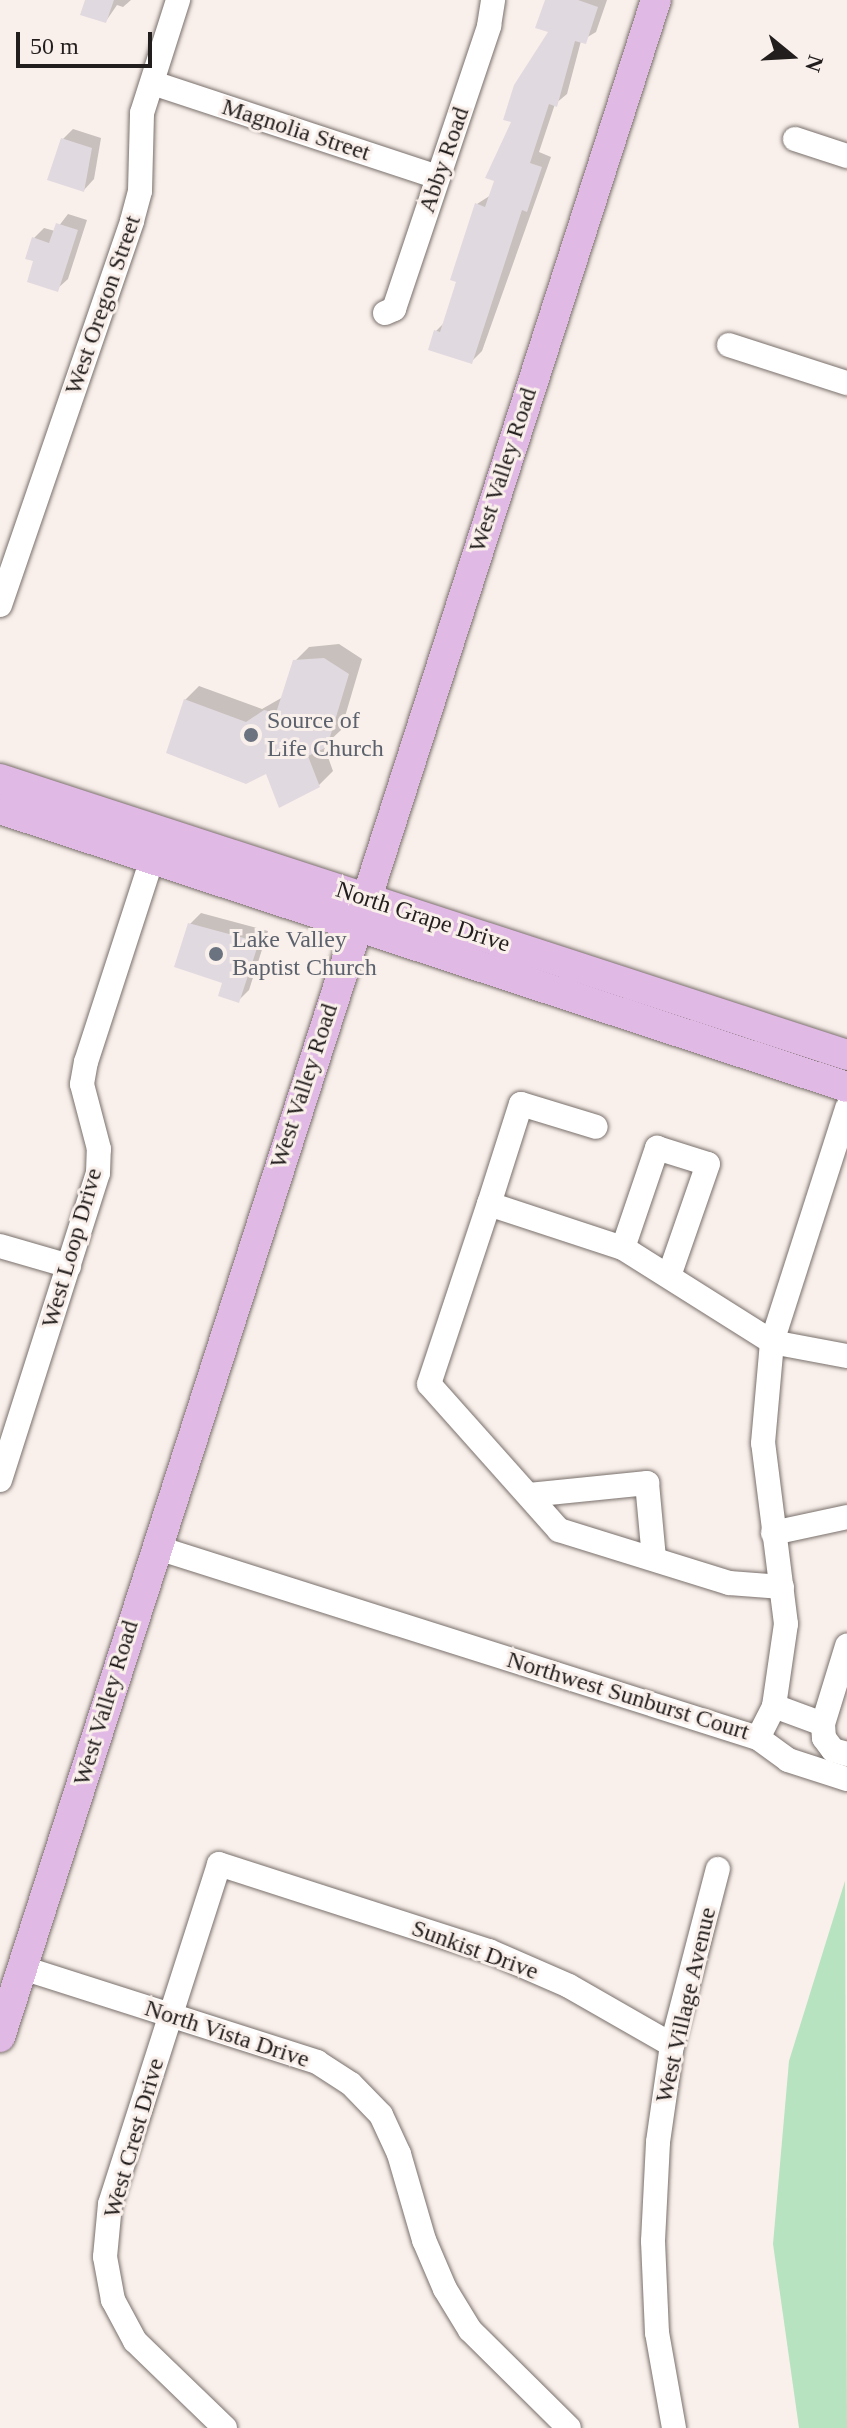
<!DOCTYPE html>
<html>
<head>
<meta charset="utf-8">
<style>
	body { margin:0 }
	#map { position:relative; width:847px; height:2428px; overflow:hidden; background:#faf0eb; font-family:"Times New Roman",serif }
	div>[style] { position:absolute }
	.green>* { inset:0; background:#b7e3c1 }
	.shadow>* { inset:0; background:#0003 }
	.building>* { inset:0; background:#e1d9e0 }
	.roads { filter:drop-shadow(0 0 2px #79706c) drop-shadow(0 0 2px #79706c) }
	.minor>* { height:24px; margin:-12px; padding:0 12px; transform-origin:12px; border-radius:12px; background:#fff }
	.major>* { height:30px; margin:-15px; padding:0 15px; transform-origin:15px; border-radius:15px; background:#e1b9e5 }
	.dots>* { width:22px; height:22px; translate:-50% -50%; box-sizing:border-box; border:4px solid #faf0eb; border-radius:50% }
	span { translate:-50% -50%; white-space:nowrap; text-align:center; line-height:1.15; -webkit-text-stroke:6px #faf0eb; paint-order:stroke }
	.street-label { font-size:24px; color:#221e1d }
	.worship-label { font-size:24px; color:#5b616d }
	.left { translate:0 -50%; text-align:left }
	.north { position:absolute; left:751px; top:16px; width:80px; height:80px; -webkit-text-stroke:6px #faf0eb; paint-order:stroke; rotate:108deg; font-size:22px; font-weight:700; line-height:32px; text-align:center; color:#221e1d }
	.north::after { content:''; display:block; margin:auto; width:28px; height:36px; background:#221e1d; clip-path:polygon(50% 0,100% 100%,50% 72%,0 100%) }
	.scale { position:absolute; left:16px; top:32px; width:136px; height:36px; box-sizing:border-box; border:4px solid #221e1d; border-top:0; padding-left:10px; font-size:24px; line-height:28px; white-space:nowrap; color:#221e1d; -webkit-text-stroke:6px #faf0eb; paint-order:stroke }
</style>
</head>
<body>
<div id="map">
	<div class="green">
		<i style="clip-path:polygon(845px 1881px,847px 2428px,799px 2428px,773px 2244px,789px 2061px)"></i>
	</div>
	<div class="shadow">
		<i style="clip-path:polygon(87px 0,131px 0,123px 7px,117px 5px,106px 21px)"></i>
		<i style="clip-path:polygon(547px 0,607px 0,596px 32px,581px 41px,567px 94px,555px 104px,539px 152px,551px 157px,482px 351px,471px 362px,436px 331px,446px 321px,477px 204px,491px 195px,551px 30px)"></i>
		<i style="clip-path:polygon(73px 129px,101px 138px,94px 179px,84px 190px,63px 139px)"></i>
		<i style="clip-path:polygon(68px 214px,87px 220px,68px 279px,57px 289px,36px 260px,34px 238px,44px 228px,55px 231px)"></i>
		<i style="clip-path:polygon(339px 644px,362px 659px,341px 730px,324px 746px,333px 771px,319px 785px,267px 772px,185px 700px,199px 686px,262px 709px,283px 697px,294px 662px,309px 647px)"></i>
		<i style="clip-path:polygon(201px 913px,268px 931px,249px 990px,239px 1000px,190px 924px)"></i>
	</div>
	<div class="building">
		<i style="clip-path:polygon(85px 0,114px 0,106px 23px,80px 15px)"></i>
		<i style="clip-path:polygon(545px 0,578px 0,598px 7px,586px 44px,575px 41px,557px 107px,549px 104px,530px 163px,542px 167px,527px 212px,522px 210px,472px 364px,428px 350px,434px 330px,440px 332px,456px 282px,450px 280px,475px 203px,485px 207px,494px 181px,485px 178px,511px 122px,503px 120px,514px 85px,548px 32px,535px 28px)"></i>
		<i style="clip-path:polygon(61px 138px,92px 148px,84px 192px,47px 180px)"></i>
		<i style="clip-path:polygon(56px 223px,78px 230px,58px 292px,27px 282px,33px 261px,25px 259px,32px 237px,49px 243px)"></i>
		<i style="clip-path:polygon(324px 658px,349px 674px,327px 747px,308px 756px,320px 787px,279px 808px,266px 774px,246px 784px,166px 753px,184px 699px,246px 722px,264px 710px,276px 713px,293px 660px)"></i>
		<i style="clip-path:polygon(188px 923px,259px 942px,239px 1003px,218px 996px,222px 983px,174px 967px)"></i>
	</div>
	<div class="roads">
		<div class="minor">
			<i style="left:153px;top:83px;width:300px;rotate:18.3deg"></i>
			<i style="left:795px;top:139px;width:55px;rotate:18.1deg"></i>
			<i style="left:385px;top:313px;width:10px;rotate:-24deg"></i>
			<i style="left:394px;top:309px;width:299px;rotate:-71.4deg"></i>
			<i style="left:489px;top:26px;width:26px;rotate:-81deg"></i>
			<i style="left:729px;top:345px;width:124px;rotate:17.9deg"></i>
			<i style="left:0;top:605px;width:406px;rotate:-71deg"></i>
			<i style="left:132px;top:221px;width:31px;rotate:-75deg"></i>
			<i style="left:140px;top:191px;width:78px;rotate:-88.5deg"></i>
			<i style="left:142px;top:113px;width:119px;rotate:-72.3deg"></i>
			<i style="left:489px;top:1204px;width:105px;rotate:-72.3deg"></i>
			<i style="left:521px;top:1104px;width:78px;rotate:17deg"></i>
			<i style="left:0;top:1246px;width:72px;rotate:16.2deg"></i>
			<i style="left:623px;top:1248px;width:106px;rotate:-71.2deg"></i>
			<i style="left:657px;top:1148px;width:53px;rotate:17.4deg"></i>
			<i style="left:708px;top:1164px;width:115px;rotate:109.2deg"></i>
			<i style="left:0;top:1480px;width:322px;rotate:-72.3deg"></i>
			<i style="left:98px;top:1173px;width:24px;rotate:-88deg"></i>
			<i style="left:99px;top:1149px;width:67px;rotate:-104.7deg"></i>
			<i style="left:82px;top:1084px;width:22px;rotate:-80deg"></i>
			<i style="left:86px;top:1062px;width:229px;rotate:-72deg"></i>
			<i style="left:529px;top:1495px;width:119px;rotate:-5.8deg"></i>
			<i style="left:647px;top:1483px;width:76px;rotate:84.7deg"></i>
			<i style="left:773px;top:1533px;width:76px;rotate:-12.2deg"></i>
			<i style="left:155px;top:1547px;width:633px;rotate:17.58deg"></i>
			<i style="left:758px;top:1738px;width:36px;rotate:-63deg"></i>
			<i style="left:774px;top:1706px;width:83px;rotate:-81.7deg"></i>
			<i style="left:786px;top:1624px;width:182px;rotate:-97.2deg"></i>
			<i style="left:763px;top:1443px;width:101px;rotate:-84.9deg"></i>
			<i style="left:772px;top:1342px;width:246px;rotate:-72.2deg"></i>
			<i style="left:782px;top:1587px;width:53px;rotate:-175.7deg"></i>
			<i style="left:729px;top:1583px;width:178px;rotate:-162.7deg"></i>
			<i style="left:559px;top:1530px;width:195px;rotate:-131.7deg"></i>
			<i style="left:429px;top:1384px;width:190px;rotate:-71.6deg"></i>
			<i style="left:489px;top:1204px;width:141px;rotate:18.2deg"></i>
			<i style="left:623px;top:1248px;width:176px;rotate:32.2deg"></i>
			<i style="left:772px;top:1342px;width:76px;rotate:10.6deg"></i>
			<i style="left:774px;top:1706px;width:52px;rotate:20.2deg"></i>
			<i style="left:823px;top:1724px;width:82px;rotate:-72.9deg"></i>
			<i style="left:823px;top:1724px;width:14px;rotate:86deg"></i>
			<i style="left:824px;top:1738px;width:15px;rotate:53deg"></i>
			<i style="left:833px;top:1750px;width:15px;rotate:16deg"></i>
			<i style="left:758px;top:1738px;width:37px;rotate:36deg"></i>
			<i style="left:788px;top:1760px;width:62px;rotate:17.9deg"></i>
			<i style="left:23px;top:1968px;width:309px;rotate:17.7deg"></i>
			<i style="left:317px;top:2062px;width:40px;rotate:32.9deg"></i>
			<i style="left:351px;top:2084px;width:43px;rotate:45.9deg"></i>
			<i style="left:381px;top:2115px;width:43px;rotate:65.2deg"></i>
			<i style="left:399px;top:2154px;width:90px;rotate:73.8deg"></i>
			<i style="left:424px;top:2240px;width:53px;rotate:66.8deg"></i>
			<i style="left:445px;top:2289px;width:48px;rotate:58.6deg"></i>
			<i style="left:470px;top:2330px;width:139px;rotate:44.7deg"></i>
			<i style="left:225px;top:2428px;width:125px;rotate:-136deg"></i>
			<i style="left:135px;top:2341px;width:47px;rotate:-118.2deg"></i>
			<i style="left:113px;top:2300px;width:44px;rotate:-100.5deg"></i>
			<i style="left:105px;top:2257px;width:53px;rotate:-84.6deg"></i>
			<i style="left:110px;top:2204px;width:357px;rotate:-72.2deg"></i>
			<i style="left:219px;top:1864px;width:284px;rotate:17.9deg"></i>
			<i style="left:489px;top:1951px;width:87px;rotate:23.6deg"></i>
			<i style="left:569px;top:1986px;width:119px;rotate:29.8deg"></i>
			<i style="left:674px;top:2428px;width:97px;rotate:-100.1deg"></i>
			<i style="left:657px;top:2333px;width:92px;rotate:-92.5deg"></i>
			<i style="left:653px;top:2241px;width:99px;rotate:-87.1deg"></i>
			<i style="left:658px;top:2142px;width:98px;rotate:-81.8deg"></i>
			<i style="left:672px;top:2045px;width:182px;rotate:-75.4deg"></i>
		</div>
		<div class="major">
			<i style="left:0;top:779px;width:891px;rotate:18.05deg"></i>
			<i style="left:0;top:809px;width:891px;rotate:18.17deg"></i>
			<i style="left:0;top:2037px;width:2140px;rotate:-72.15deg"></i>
		</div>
	</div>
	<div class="dots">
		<i style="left:251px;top:735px;background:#6b7280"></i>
		<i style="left:216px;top:954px;background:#6b7280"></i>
	</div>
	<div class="street-label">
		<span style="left:296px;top:130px;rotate:18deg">Magnolia Street</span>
		<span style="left:444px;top:160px;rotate:-71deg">Abby Road</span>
		<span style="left:103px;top:305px;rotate:-71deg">West Oregon Street</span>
		<span style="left:503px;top:470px;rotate:-72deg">West Valley Road</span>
		<span style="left:423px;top:917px;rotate:18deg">North Grape Drive</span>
		<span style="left:304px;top:1086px;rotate:-72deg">West Valley Road</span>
		<span style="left:72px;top:1248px;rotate:-74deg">West Loop Drive</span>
		<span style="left:628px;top:1696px;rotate:17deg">Northwest Sunburst Court</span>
		<span style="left:106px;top:1703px;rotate:-73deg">West Valley Road</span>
		<span style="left:475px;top:1950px;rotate:20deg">Sunkist Drive</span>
		<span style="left:686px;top:2005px;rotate:-77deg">West Village Avenue</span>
		<span style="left:227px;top:2034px;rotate:18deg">North Vista Drive</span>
		<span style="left:134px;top:2138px;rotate:-74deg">West Crest Drive</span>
	</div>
	<div class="worship-label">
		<span class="left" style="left:267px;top:735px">Source of<br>Life Church</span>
		<span class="left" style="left:232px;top:954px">Lake Valley<br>Baptist Church</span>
	</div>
	<div class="north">N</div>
	<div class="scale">50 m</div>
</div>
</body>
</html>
